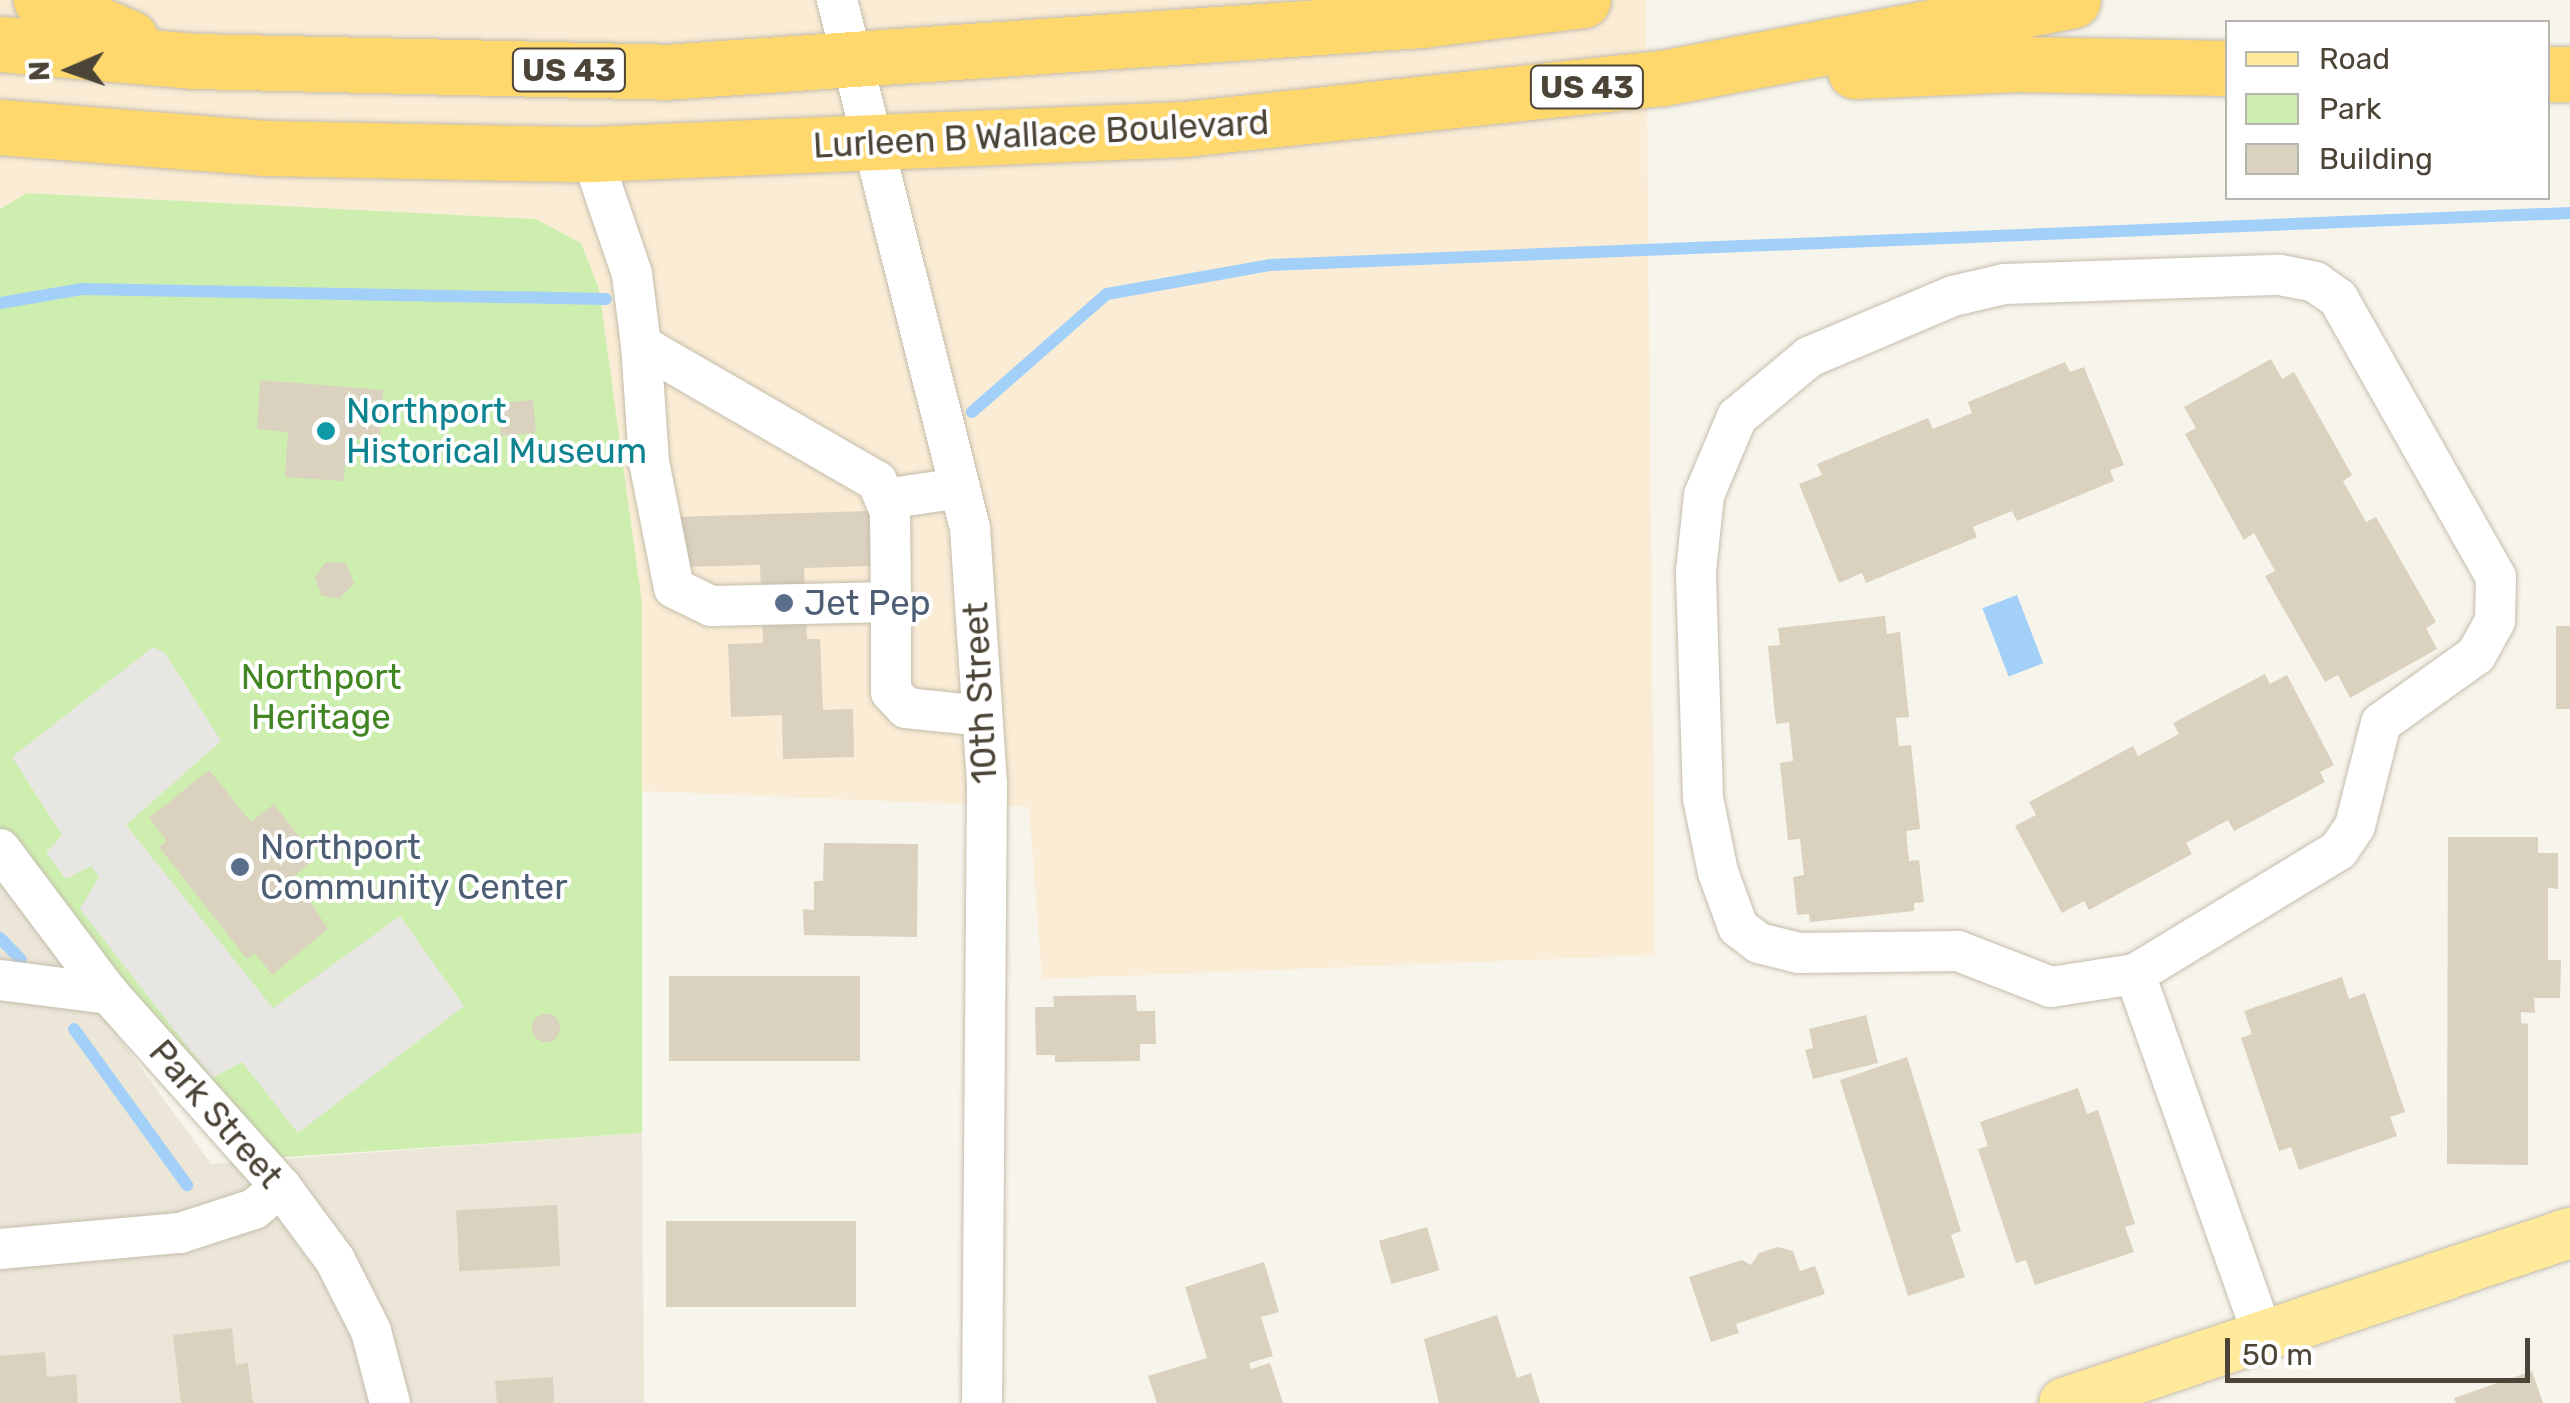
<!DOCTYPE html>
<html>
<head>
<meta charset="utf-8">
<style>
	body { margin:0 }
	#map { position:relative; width:2570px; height:1403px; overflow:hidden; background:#f7f4eb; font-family:Rubik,sans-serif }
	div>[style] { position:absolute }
	.residential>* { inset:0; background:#ebe6d8 }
	.commercial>* { inset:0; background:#faecd5 }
	.green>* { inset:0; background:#ceeeb0 }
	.parking>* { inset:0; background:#e8e6e2 }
	.water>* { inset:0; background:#a2d0f8; transform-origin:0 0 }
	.stream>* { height:12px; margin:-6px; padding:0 6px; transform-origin:6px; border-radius:6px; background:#a2d0f8 }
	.building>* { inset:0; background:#dad1bf; transform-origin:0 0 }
	.round { border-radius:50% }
	.roads { filter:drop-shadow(0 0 2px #c4bdac) drop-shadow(0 0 2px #c4bdac) }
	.minor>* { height:40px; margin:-20px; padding:0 20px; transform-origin:20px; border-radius:20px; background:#fff }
	.major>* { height:50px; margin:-25px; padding:0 25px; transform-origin:25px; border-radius:25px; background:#ffe99b }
	.highway>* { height:55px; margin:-27.5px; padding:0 27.5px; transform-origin:27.5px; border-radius:27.5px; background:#ffd86d }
	.dots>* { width:28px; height:28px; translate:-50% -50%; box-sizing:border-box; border:5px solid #fff; border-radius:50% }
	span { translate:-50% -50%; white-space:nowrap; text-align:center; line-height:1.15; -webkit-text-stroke:8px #fff; paint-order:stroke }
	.shield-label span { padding:2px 8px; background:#fff; border:2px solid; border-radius:8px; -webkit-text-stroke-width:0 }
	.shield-label { font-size:32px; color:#4c4537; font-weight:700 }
	.street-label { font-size:35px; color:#4c4537 }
	.culture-label { font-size:35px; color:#0d838f }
	.left { translate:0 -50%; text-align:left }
	.service-label { font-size:35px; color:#4e5e75 }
	.park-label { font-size:35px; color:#428623 }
	.legend { position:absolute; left:2225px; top:20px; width:325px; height:180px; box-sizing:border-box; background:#fff; border:2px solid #b7b5af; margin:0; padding:12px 18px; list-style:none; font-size:30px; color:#4c4537 }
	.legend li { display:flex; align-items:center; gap:20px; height:50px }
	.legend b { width:50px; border:2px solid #b7b5af }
	.north { position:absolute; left:20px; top:20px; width:100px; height:100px; -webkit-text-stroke:8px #fff; paint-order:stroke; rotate:268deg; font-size:28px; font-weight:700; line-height:40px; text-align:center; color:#4c4537 }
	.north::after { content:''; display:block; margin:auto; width:35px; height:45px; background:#4c4537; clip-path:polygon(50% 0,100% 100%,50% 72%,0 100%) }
	.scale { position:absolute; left:2225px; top:1338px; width:305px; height:45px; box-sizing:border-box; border:5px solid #4c4537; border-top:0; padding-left:12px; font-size:30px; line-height:35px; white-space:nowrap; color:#4c4537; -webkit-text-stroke:8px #fff; paint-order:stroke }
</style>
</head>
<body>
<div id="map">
	<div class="residential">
		<i style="clip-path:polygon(0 874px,211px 1164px,642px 1133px,644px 1403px,0 1403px)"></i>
	</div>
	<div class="commercial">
		<i style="clip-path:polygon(0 0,1646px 0,1655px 955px,1042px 979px,1029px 807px,642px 791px,642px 603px,599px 289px,581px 243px,536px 219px,27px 193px,0 235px)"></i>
	</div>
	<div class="green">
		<i style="clip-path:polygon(27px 193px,536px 219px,581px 243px,599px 289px,642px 603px,642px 1133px,256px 1159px,0 849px,0 209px)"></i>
	</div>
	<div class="parking">
		<i style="clip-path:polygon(153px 647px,165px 653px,221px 741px,126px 825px,273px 1008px,400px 916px,464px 1006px,298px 1133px,242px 1062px,212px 1078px,80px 909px,99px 877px,91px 866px,66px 879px,46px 853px,62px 835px,12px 757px)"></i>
	</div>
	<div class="water">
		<i style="left:2017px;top:595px;width:73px;height:37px;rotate:69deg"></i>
	</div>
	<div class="stream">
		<i style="left:0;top:303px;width:83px;rotate:-9.7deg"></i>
		<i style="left:82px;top:289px;width:524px;rotate:1.09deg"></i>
		<i style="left:972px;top:412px;width:179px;rotate:-41.2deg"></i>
		<i style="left:1107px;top:294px;width:165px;rotate:-10.1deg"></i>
		<i style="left:1269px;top:265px;width:1302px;rotate:-2.29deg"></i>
		<i style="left:0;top:938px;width:30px;rotate:46deg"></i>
		<i style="left:74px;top:1029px;width:193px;rotate:54.1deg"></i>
	</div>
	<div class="building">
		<i style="clip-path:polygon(2271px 359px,2282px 379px,2294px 372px,2352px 475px,2343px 481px,2366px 522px,2376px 517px,2436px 622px,2426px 628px,2437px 649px,2350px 698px,2338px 675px,2325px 682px,2265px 576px,2275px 571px,2254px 533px,2244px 540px,2185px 434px,2196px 428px,2184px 407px)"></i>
		<i style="clip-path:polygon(2065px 362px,2070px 372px,2084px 367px,2124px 465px,2110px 470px,2114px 481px,2017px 521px,2012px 511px,1973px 527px,1977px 537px,1866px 583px,1862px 573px,1839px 583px,1799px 484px,1822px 475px,1817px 464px,1928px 418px,1933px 429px,1972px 413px,1968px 402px)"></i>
		<i style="clip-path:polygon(260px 380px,383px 390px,380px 440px,347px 438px,344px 481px,285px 477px,288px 432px,257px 429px)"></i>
		<i style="left:533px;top:400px;width:33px;height:35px;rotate:85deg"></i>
		<i style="clip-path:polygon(869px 511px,871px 566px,804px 568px,807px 639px,820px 639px,823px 710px,853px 709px,854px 757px,783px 759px,782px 715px,731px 717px,728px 644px,763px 643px,760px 565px,676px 567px,674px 517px)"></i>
		<i style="clip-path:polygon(326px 562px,346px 563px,354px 583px,339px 599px,321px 595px,315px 577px)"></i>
		<i style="clip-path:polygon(1885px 616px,1887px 634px,1900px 632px,1909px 717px,1896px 718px,1899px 746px,1911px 745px,1920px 829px,1906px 831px,1909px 861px,1919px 860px,1924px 902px,1914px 903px,1914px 911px,1810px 922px,1809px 914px,1797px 915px,1793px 877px,1804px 875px,1800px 839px,1788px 840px,1780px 763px,1793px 761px,1789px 722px,1776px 724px,1768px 646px,1780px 645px,1778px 628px)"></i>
		<i style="left:2570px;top:626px;width:83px;height:14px;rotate:90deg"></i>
		<i style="clip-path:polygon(2265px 674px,2270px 684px,2287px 675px,2334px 765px,2320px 772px,2325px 782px,2234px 831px,2228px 820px,2186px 843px,2192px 854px,2089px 910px,2084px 901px,2062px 913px,2015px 826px,2036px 815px,2029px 802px,2133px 746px,2138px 756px,2179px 734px,2173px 723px)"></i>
		<i style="clip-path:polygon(209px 770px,251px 822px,274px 804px,316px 858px,294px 876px,328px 929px,272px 975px,255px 953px,247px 959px,159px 847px,167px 841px,149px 818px)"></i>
		<i style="clip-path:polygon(2448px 837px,2538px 837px,2538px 853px,2558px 853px,2558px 889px,2548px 888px,2548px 960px,2561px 960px,2560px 998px,2534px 998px,2535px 1013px,2521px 1012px,2521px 1023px,2528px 1024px,2528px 1165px,2447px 1164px)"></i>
		<i style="clip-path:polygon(824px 843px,918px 844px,917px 937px,804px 935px,803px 909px,814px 910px,814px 881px,823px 881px)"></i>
		<i style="left:669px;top:976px;width:191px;height:85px"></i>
		<i style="clip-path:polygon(2342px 977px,2349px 999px,2365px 993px,2405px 1112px,2390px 1117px,2397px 1136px,2299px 1170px,2291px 1147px,2279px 1151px,2241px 1038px,2252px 1034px,2244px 1011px)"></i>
		<i style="clip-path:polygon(1136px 995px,1137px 1011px,1155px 1011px,1156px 1044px,1140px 1044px,1140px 1061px,1055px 1062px,1055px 1055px,1036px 1055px,1035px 1007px,1054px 1007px,1053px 996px)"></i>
		<i class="round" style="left:532px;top:1014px;width:28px;height:28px"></i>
		<i style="clip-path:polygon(1866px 1015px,1878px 1063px,1813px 1079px,1805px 1050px,1813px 1048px,1809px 1029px)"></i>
		<i style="clip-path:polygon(1907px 1057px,1961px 1231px,1951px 1235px,1965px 1277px,1908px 1296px,1840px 1080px)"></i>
		<i style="clip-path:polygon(2078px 1088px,2087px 1114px,2098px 1110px,2135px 1224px,2125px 1227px,2134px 1252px,2035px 1285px,2026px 1260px,2016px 1263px,1978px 1149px,1988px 1146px,1980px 1122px)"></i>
		<i style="left:557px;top:1205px;width:61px;height:101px;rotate:87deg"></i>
		<i style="left:666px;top:1221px;width:190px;height:86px"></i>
		<i style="left:1427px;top:1227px;width:45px;height:50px;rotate:74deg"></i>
		<i style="clip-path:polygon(1778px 1247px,1793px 1251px,1800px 1271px,1815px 1266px,1825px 1294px,1736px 1324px,1739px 1333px,1711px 1342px,1689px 1277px,1742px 1260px,1751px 1265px,1759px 1253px)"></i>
		<i style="clip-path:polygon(1264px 1262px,1279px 1312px,1261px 1317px,1273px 1356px,1249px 1363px,1251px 1369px,1270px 1363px,1283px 1403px,1157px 1403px,1148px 1376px,1207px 1358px,1185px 1287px)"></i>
		<i style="clip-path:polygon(1497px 1315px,1517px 1378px,1531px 1373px,1540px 1403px,1439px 1403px,1424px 1339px)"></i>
		<i style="clip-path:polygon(232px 1328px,236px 1365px,248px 1363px,253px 1403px,181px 1403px,173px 1335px)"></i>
		<i style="clip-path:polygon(45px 1352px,47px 1377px,76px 1374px,78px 1403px,0 1403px,0 1356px)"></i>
		<i style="clip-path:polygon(2532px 1371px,2543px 1403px,2456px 1403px,2454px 1398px)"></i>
		<i style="clip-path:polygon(553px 1377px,554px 1403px,497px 1403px,495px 1381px)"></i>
	</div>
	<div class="roads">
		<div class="minor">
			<i style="left:837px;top:0;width:544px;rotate:75.86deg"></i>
			<i style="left:970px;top:528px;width:257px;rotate:86.2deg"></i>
			<i style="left:987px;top:784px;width:619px;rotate:90.46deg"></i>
			<i style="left:591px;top:154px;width:127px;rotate:71.1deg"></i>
			<i style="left:632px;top:274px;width:72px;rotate:82.8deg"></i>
			<i style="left:885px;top:499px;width:76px;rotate:-8.3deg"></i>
			<i style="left:891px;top:602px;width:180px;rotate:178.7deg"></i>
			<i style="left:711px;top:606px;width:41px;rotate:-154.1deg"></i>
			<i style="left:674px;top:588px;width:128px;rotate:-101.2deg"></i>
			<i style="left:649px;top:462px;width:117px;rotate:-93.9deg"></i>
			<i style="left:641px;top:345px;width:272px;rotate:30deg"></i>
			<i style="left:877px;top:481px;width:33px;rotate:67deg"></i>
			<i style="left:890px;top:511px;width:91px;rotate:89.4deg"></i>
			<i style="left:891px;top:602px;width:90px;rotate:90deg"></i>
			<i style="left:891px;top:692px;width:22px;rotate:47deg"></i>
			<i style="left:906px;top:708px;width:76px;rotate:6deg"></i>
			<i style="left:0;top:849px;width:181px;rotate:53.1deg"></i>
			<i style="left:109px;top:994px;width:259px;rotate:48.3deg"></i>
			<i style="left:281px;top:1187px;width:91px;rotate:53.5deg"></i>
			<i style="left:335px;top:1260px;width:80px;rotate:63.1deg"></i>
			<i style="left:371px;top:1331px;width:74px;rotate:75.2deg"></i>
			<i style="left:2135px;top:974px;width:85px;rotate:171.2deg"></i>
			<i style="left:2051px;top:987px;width:100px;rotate:-158.8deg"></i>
			<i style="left:1958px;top:951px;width:159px;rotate:179.3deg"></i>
			<i style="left:1799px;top:953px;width:41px;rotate:-166deg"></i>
			<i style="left:1759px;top:943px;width:26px;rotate:-143deg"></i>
			<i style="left:1738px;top:927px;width:59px;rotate:-110deg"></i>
			<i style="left:1718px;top:872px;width:76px;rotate:-101.5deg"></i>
			<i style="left:1703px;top:798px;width:227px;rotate:-91.8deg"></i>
			<i style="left:1696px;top:571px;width:76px;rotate:-84deg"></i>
			<i style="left:1704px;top:495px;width:85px;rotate:-67.1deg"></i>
			<i style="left:1737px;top:417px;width:94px;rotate:-39.8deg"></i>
			<i style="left:1809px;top:357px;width:156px;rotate:-23deg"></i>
			<i style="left:1953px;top:296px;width:52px;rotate:-13.2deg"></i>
			<i style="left:2004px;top:284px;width:276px;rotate:-1.9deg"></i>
			<i style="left:2280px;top:275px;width:36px;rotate:11deg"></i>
			<i style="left:2315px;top:282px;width:28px;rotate:35deg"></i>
			<i style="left:2338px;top:298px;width:321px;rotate:60.5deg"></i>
			<i style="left:2496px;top:577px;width:44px;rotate:91.3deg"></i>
			<i style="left:2495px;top:621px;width:39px;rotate:119deg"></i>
			<i style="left:2476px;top:655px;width:117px;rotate:144.4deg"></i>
			<i style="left:2381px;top:723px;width:106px;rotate:104.2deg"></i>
			<i style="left:2355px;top:826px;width:29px;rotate:124deg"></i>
			<i style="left:2339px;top:850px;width:239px;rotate:148.7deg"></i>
			<i style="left:2135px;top:974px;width:384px;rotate:70.5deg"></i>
			<i style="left:0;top:980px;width:110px;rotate:7.3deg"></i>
			<i style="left:0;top:1249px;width:181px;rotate:-5.1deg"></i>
			<i style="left:180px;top:1233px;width:78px;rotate:-18deg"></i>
			<i style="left:254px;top:1209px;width:35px;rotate:-39deg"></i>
		</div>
		<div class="major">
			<i style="left:2064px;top:1403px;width:534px;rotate:-18.57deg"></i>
		</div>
		<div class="highway">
			<i style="left:41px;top:0;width:97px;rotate:23.1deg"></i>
			<i style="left:0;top:44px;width:195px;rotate:5deg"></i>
			<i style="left:194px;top:61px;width:470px;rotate:1.3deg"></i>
			<i style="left:664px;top:72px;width:758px;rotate:-3.93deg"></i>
			<i style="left:1420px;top:20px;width:164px;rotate:-7deg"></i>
			<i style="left:1855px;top:71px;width:164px;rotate:-2.4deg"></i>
			<i style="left:2019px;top:64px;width:209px;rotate:1.1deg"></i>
			<i style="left:2548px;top:74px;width:22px"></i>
			<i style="left:0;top:127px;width:265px;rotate:4.5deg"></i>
			<i style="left:264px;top:148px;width:327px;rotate:1.1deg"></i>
			<i style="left:591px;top:154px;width:594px;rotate:-2.41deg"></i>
			<i style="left:1184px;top:129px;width:481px;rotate:-6.1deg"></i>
			<i style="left:1662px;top:78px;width:418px;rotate:-10.7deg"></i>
		</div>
	</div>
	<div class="dots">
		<i style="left:326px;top:431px;background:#0f9aa8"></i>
		<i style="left:784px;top:603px;background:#5c6f8a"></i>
		<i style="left:240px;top:867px;background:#5c6f8a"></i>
	</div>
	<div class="shield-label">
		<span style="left:569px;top:70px">US 43</span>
		<span style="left:1587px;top:87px">US 43</span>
	</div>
	<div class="street-label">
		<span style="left:1041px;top:134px;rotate:-3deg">Lurleen B Wallace Boulevard</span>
		<span style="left:980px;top:693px;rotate:-93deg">10th Street</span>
		<span style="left:216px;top:1114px;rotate:49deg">Park Street</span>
	</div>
	<div class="culture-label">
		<span class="left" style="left:346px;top:431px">Northport<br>Historical Museum</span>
	</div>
	<div class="service-label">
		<span class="left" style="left:804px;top:603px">Jet Pep</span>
		<span class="left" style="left:260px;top:867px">Northport<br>Community Center</span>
	</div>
	<div class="park-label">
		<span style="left:321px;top:697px">Northport<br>Heritage</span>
	</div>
	<ul class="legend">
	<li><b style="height:12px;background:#ffe99b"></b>Road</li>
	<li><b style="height:28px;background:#ceeeb0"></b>Park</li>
	<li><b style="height:28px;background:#dad1bf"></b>Building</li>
	</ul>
	<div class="north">N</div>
	<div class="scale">50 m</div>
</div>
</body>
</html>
